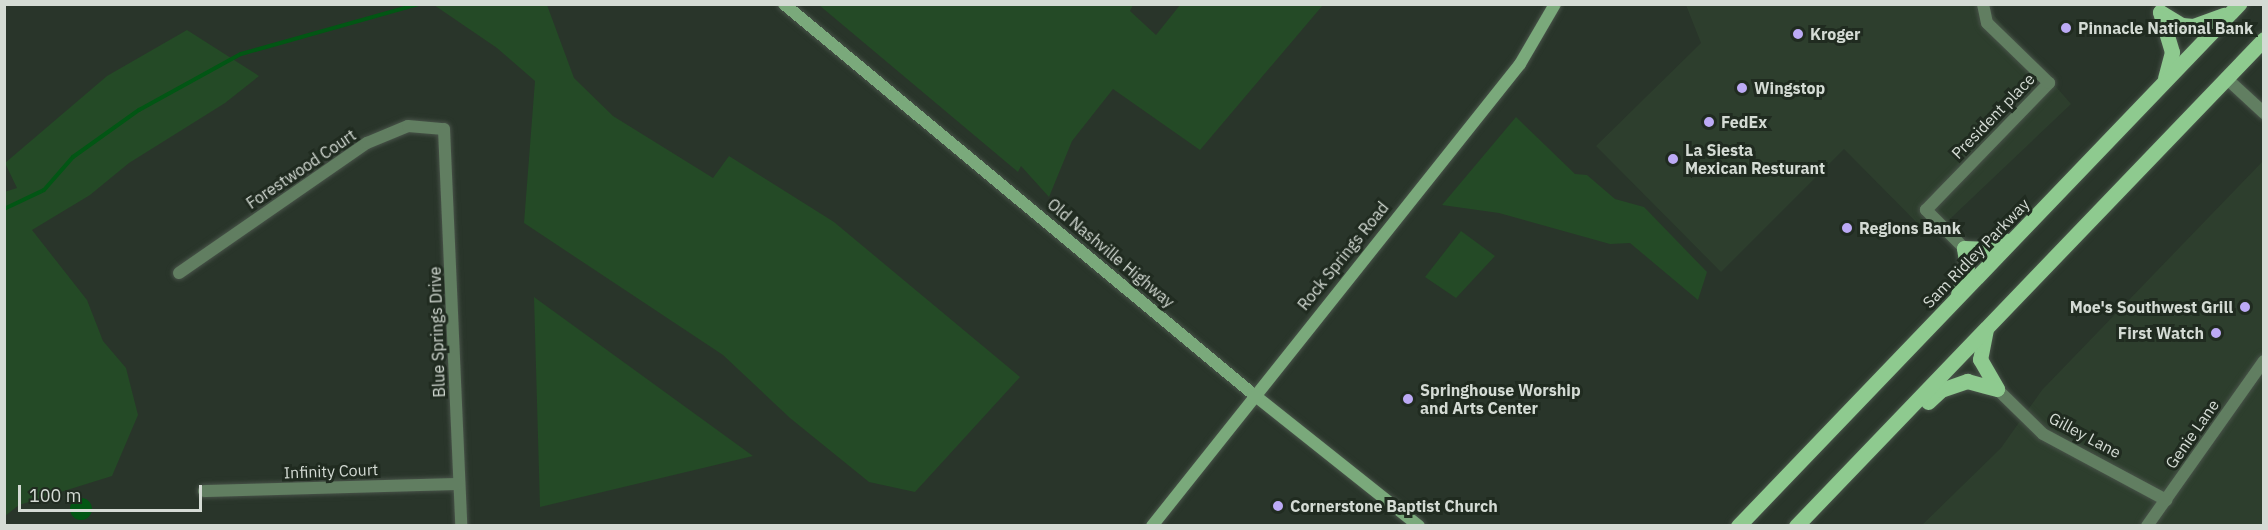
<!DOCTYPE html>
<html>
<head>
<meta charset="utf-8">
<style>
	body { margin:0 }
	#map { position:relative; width:2268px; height:530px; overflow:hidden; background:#29352a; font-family:"IBM Plex Sans",sans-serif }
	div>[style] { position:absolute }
	.built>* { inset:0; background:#2d3e2d }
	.green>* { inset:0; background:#244a26 }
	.water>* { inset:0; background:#025614 }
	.round { border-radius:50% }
	.stream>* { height:4px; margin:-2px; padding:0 2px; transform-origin:2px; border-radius:2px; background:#025614 }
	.roads { filter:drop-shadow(0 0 2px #485349) drop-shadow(0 0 2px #485349) }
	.street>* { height:12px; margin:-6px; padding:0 6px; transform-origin:6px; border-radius:6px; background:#617e61 }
	.secondary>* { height:12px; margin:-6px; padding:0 6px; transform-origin:6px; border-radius:6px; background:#7aa97b }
	.primary>* { height:15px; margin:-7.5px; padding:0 7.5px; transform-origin:7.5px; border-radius:7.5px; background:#8eca8f }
	.dots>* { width:16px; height:16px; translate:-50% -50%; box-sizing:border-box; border:3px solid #202b20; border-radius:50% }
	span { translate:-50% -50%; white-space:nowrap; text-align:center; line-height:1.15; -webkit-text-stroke:6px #202b20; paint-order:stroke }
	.poi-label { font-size:16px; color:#d4dbd4; font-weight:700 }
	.left { translate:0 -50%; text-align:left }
	.right { translate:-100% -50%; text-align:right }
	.street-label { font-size:16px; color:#d4dbd4 }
	.frame { position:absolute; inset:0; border:6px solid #d4dbd4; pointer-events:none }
	.scale { position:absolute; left:18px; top:485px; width:184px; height:27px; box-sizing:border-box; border:3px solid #d4dbd4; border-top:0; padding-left:8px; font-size:18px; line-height:21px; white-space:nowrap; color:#d4dbd4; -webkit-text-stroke:4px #202b20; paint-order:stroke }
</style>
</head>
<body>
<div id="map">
	<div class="built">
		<i style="clip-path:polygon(1686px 5px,1985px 5px,2071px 104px,1931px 237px,1844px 149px,1721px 272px,1596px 146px,1701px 43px)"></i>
		<i style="clip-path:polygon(2263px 161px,2263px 525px,1921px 526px,2001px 448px,2042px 390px)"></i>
	</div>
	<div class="green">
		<i style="clip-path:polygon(434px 5px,547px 5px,574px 78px,613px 116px,713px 178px,729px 156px,834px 222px,1020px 377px,915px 492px,869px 482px,790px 418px,723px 355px,524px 223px,535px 81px,497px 48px)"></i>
		<i style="clip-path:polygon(819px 5px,1133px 5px,1130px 11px,1156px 35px,1180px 5px,1323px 5px,1200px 150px,1113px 89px,1072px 141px,1049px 197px,1021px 166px,1018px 172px)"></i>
		<i style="clip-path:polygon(187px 30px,259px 76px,225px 103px,129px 163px,90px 195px,32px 230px,87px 300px,103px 341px,126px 368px,138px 415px,112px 476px,19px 505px,5px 516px,4px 192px,17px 188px,5px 163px,107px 76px)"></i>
		<i style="clip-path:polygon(1516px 117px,1575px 174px,1587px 175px,1615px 199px,1644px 207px,1707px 272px,1698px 300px,1630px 243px,1610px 244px,1499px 213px,1442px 205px)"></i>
		<i style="clip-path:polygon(1461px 231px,1495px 256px,1456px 298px,1425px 277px)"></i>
		<i style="clip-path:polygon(534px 297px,753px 456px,540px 507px)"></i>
	</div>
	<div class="water">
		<i class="round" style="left:70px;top:498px;width:22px;height:22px"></i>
	</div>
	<div class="stream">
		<i style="left:4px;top:209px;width:44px;rotate:-25.4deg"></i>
		<i style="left:44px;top:190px;width:44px;rotate:-48.7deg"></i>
		<i style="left:73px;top:157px;width:81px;rotate:-35.5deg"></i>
		<i style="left:139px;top:110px;width:116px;rotate:-28.8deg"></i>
		<i style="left:241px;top:54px;width:185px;rotate:-15.7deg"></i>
	</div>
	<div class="roads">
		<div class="street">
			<i style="left:2226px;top:78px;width:52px;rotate:42.6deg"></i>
			<i style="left:1964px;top:248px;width:54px;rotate:-135deg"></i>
			<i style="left:1926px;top:210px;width:177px;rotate:-45.9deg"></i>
			<i style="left:2049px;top:83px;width:86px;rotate:-135.9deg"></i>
			<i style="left:1987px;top:23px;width:19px;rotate:-102deg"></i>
			<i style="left:179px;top:273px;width:229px;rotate:-34.7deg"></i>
			<i style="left:367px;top:143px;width:44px;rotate:-22.5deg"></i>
			<i style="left:408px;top:126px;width:36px;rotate:5deg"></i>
			<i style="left:444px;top:129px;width:397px;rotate:87.5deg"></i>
			<i style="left:1997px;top:389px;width:64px;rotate:44.4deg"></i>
			<i style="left:2043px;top:434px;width:140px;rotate:28.2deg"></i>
			<i style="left:204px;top:491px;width:255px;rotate:-1.6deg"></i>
			<i style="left:2147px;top:526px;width:202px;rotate:-54.7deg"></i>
		</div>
		<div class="secondary">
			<i style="left:784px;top:4px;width:610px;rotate:39.75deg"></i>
			<i style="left:1253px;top:394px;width:212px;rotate:38.5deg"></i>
			<i style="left:1152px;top:526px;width:591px;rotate:-51.46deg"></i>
			<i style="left:1520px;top:64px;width:69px;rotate:-59.7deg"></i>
		</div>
		<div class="primary">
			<i style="left:2160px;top:12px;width:26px;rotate:31deg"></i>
			<i style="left:2182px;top:25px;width:11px;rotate:5deg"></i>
			<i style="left:2193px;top:26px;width:33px;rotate:-20deg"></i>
			<i style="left:2160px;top:12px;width:42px;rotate:73.3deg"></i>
			<i style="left:2172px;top:52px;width:27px;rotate:105deg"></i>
			<i style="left:1958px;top:294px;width:28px;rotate:-72deg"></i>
			<i style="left:1967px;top:267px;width:19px;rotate:-99deg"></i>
			<i style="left:1964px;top:248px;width:25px;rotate:2deg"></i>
			<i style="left:1989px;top:249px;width:20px;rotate:-24deg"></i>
			<i style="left:1986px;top:329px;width:31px;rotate:101deg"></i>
			<i style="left:1980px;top:359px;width:34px;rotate:60deg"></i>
			<i style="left:1928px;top:402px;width:18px;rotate:-43deg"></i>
			<i style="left:1941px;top:390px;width:28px;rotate:-19deg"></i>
			<i style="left:1967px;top:381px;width:31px;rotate:15deg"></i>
			<i style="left:1738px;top:526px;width:724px;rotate:-46.18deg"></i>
			<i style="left:1796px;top:526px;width:675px;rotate:-46.14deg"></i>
		</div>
	</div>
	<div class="dots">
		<i style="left:2066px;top:28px;background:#bcaaf5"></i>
		<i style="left:1798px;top:34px;background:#bcaaf5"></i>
		<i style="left:1742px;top:88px;background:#bcaaf5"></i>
		<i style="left:1709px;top:122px;background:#bcaaf5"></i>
		<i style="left:1673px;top:159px;background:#bcaaf5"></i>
		<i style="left:1847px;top:228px;background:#bcaaf5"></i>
		<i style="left:2245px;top:307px;background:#bcaaf5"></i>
		<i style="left:2216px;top:333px;background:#bcaaf5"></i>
		<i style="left:1408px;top:399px;background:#bcaaf5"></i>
		<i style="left:1278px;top:506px;background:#bcaaf5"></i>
	</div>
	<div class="poi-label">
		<span class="left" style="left:2078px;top:28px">Pinnacle National Bank</span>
		<span class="left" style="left:1810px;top:34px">Kroger</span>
		<span class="left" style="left:1754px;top:88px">Wingstop</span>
		<span class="left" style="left:1721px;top:122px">FedEx</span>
		<span class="left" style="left:1685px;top:159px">La Siesta<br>Mexican Resturant</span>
		<span class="left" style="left:1859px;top:228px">Regions Bank</span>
		<span class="right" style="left:2233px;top:307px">Moe's Southwest Grill</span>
		<span class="right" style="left:2204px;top:333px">First Watch</span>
		<span class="left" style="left:1420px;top:399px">Springhouse Worship<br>and Arts Center</span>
		<span class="left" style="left:1290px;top:506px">Cornerstone Baptist Church</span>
	</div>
	<div class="street-label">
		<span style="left:1993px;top:116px;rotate:-46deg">President place</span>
		<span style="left:301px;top:169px;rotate:-34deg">Forestwood Court</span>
		<span style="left:1111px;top:253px;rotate:40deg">Old Nashville Highway</span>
		<span style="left:1976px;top:253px;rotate:-46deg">Sam Ridley Parkway</span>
		<span style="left:1343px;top:256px;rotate:-51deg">Rock Springs Road</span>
		<span style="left:437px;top:332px;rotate:-92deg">Blue Springs Drive</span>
		<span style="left:2192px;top:434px;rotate:-55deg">Genie Lane</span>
		<span style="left:2085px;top:435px;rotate:28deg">Gilley Lane</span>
		<span style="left:331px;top:471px;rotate:-2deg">Infinity Court</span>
	</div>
	<div class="frame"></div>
	<div class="scale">100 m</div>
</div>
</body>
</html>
